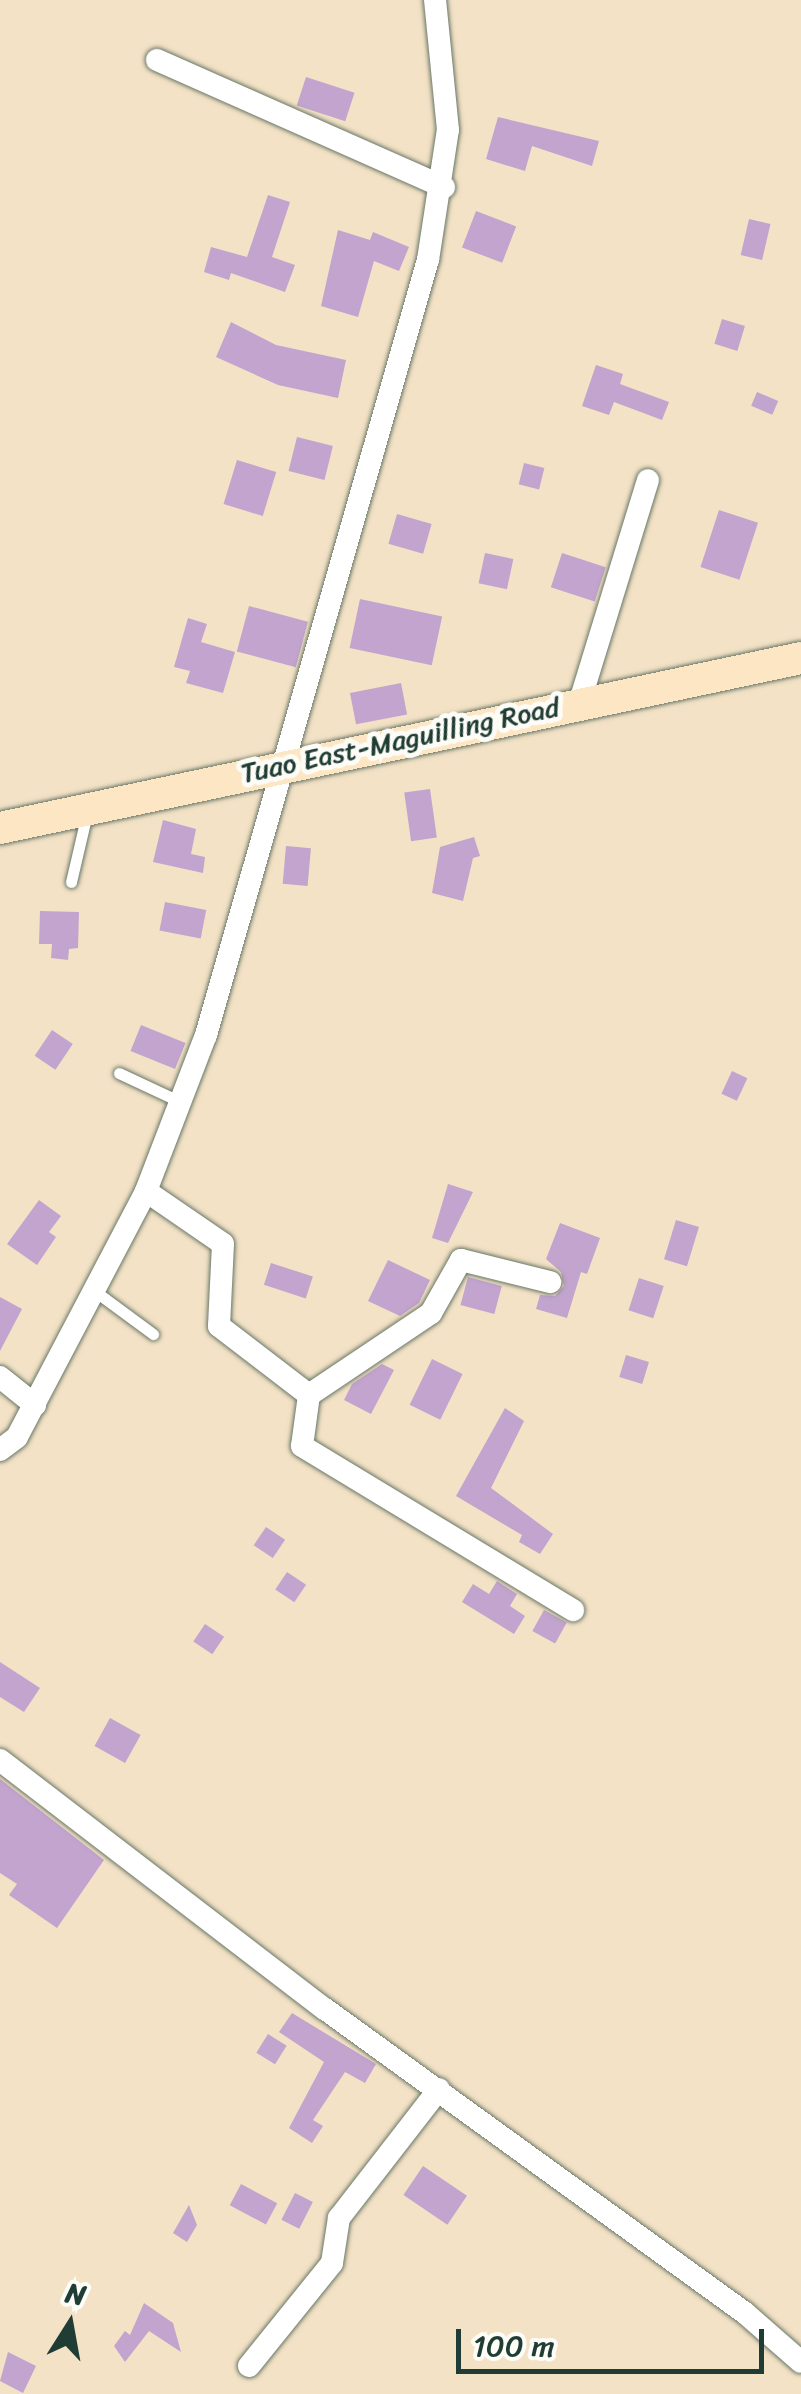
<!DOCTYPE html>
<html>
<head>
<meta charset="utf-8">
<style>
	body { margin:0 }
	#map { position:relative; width:801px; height:2394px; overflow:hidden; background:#f3e2c6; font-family:Sriracha,sans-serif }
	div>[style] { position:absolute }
	.building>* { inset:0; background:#c2a4ce; transform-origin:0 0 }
	.roads { filter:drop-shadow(0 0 2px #697767) drop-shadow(0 0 2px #697767) }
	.service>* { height:11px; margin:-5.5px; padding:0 5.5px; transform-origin:5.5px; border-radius:5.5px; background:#fff }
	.minor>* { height:22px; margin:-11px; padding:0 11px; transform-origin:11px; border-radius:11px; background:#fff }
	.secondary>* { height:32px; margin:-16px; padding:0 16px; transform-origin:16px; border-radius:16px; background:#fce6c4 }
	span { translate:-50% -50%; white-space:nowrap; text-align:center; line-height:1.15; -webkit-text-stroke:10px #fdfcf7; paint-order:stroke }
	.street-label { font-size:28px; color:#1f3d34 }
	.north { position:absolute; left:20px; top:2274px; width:100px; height:100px; -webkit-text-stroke:8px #fdfcf7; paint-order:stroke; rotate:11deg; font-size:28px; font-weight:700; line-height:40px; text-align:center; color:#1f3d34 }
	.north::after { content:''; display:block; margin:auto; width:35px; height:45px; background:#1f3d34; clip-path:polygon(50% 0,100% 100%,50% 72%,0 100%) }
	.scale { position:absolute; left:456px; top:2329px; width:308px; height:45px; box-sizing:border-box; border:5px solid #1f3d34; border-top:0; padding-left:12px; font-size:30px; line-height:35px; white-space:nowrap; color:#1f3d34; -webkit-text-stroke:8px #fdfcf7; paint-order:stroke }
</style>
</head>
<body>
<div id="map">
	<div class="building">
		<i style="left:306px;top:77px;width:51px;height:30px;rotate:18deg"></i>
		<i style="clip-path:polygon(498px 117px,599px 141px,592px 166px,532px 146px,525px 171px,486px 159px)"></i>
		<i style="clip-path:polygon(268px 195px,290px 202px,272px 257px,295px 265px,285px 292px,231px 273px,229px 280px,204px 272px,211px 247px,247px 257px)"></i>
		<i style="left:476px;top:211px;width:43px;height:39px;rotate:21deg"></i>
		<i style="left:749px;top:219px;width:22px;height:37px;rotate:13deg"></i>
		<i style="clip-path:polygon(338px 230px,370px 240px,373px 232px,409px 247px,399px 271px,374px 261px,358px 317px,321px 306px)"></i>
		<i style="left:722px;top:319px;width:24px;height:26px;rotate:17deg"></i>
		<i style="clip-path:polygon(231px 322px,276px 345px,346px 360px,338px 398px,278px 385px,216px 357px)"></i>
		<i style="clip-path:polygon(596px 365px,623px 374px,620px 384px,669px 402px,662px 420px,614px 402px,609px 415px,582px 406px)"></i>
		<i style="left:757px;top:392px;width:23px;height:15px;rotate:23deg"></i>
		<i style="left:297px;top:437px;width:37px;height:35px;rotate:14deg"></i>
		<i style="left:237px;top:460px;width:41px;height:46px;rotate:17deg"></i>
		<i style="left:524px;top:463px;width:21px;height:22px;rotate:14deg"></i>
		<i style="left:719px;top:510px;width:41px;height:60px;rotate:18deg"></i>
		<i style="left:397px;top:514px;width:36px;height:31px;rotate:16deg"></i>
		<i style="left:485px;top:553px;width:29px;height:31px;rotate:12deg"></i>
		<i style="left:562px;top:553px;width:46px;height:36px;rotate:18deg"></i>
		<i style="left:360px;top:599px;width:84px;height:50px;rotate:12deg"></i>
		<i style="left:249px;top:606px;width:61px;height:47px;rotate:15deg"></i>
		<i style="clip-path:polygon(188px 618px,207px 624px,201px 642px,235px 652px,223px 693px,186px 683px,190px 671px,174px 667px)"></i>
		<i style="left:401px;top:683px;width:32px;height:52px;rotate:79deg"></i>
		<i style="left:430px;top:789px;width:49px;height:26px;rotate:82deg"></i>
		<i style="clip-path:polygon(163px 820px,196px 829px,191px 854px,205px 857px,203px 873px,153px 862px)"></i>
		<i style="clip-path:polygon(474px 837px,480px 856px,473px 858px,463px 901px,432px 893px,440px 847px)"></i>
		<i style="left:286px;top:846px;width:25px;height:38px;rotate:5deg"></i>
		<i style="left:165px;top:902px;width:42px;height:29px;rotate:11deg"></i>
		<i style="clip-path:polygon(40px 911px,79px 912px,78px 948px,69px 949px,68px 960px,51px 958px,52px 944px,39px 944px)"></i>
		<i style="left:141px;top:1025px;width:48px;height:28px;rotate:22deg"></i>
		<i style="left:52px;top:1030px;width:25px;height:31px;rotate:34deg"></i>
		<i style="left:732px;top:1071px;width:17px;height:25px;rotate:25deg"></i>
		<i style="clip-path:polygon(448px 1184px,473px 1192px,448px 1243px,432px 1238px)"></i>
		<i style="clip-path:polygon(39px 1200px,61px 1216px,49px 1232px,56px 1237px,37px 1265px,7px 1244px)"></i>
		<i style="left:676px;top:1220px;width:24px;height:41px;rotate:17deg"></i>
		<i style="clip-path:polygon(560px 1223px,600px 1238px,587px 1274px,581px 1272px,567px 1318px,536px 1309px,540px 1295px,555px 1296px,564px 1286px,561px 1272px,546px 1259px)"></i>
		<i style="clip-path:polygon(388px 1260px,430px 1280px,419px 1303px,400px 1316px,368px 1301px)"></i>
		<i style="left:271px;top:1263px;width:44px;height:23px;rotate:18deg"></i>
		<i style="left:468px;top:1277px;width:35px;height:29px;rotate:15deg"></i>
		<i style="left:639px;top:1278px;width:26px;height:34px;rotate:18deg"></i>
		<i style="clip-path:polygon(0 1297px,22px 1309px,0 1351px)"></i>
		<i style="left:626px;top:1355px;width:24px;height:23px;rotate:17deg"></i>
		<i style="left:432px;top:1359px;width:34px;height:51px;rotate:26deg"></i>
		<i style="clip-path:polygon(382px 1364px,394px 1370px,371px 1414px,344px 1400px,352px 1384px)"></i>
		<i style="clip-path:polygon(505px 1408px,524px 1421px,491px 1488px,553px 1534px,540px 1554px,519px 1542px,522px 1535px,456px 1496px)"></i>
		<i style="left:266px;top:1527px;width:23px;height:22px;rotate:34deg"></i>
		<i style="left:287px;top:1572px;width:23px;height:21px;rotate:34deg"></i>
		<i style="clip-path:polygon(497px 1581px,517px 1594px,510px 1606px,525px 1616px,514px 1634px,462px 1602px,473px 1584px,489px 1594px)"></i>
		<i style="left:544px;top:1610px;width:26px;height:24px;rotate:29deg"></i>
		<i style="left:205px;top:1624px;width:23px;height:21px;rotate:34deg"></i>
		<i style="clip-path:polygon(0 1662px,40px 1688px,24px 1712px,0 1697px)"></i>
		<i style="left:110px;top:1718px;width:35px;height:32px;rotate:29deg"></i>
		<i style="clip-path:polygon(0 1779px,104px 1860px,57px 1928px,9px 1895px,17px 1884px,0 1873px)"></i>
		<i style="clip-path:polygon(292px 2013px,376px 2064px,365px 2083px,345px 2072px,313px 2120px,323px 2126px,312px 2143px,289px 2128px,324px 2062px,279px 2032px)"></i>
		<i style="left:268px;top:2034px;width:22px;height:22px;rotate:32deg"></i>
		<i style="left:423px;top:2166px;width:53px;height:35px;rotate:34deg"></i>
		<i style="left:241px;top:2184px;width:41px;height:24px;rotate:28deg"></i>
		<i style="left:295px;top:2193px;width:20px;height:30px;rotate:27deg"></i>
		<i style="clip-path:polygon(189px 2205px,197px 2225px,187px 2242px,173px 2233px)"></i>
		<i style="clip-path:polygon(144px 2303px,173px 2323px,181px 2352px,149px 2331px,125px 2362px,114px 2346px,125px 2331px,130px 2335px)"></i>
		<i style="clip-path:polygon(8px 2352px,36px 2366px,23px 2393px,0 2381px)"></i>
	</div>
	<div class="roads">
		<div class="service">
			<i style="left:71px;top:882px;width:71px;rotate:-76.9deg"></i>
			<i style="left:119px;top:1073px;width:71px;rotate:25.1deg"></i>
			<i style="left:92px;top:1289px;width:76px;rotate:36.4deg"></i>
		</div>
		<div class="minor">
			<i style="left:157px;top:60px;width:314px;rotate:23.9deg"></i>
			<i style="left:580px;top:701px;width:231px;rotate:-72.9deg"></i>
			<i style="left:146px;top:1191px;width:93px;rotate:34.5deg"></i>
			<i style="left:223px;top:1244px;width:82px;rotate:92.8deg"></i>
			<i style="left:219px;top:1326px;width:113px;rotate:37.5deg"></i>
			<i style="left:309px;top:1395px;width:51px;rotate:97.8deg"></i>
			<i style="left:302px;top:1446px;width:317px;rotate:31.2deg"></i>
			<i style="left:0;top:1377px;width:45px;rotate:38.7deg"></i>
			<i style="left:309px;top:1395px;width:147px;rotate:-33.9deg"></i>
			<i style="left:431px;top:1313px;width:61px;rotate:-60.5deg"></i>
			<i style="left:461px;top:1260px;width:92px;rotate:13.9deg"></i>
			<i style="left:0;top:1450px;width:21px;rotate:-37deg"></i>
			<i style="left:17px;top:1437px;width:278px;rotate:-62.3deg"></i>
			<i style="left:146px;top:1191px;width:167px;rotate:-69deg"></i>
			<i style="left:206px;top:1035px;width:806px;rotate:-74.02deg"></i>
			<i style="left:428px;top:260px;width:132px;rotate:-81.3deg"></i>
			<i style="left:448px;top:130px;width:131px;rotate:-95.7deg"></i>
			<i style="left:0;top:1760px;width:409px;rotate:37.5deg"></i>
			<i style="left:325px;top:2009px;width:518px;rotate:35.9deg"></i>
			<i style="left:745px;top:2313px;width:74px;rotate:41.2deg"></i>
			<i style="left:249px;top:2366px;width:132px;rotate:-51.1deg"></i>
			<i style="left:332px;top:2263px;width:46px;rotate:-81.2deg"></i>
			<i style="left:339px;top:2218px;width:163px;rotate:-52.2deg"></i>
		</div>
		<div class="secondary">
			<i style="left:0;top:828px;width:819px;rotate:-11.98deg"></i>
		</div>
	</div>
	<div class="street-label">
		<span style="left:400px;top:740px;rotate:-12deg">Tuao East-Maguilling Road</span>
	</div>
	<div class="north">N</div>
	<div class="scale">100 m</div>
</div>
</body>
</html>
